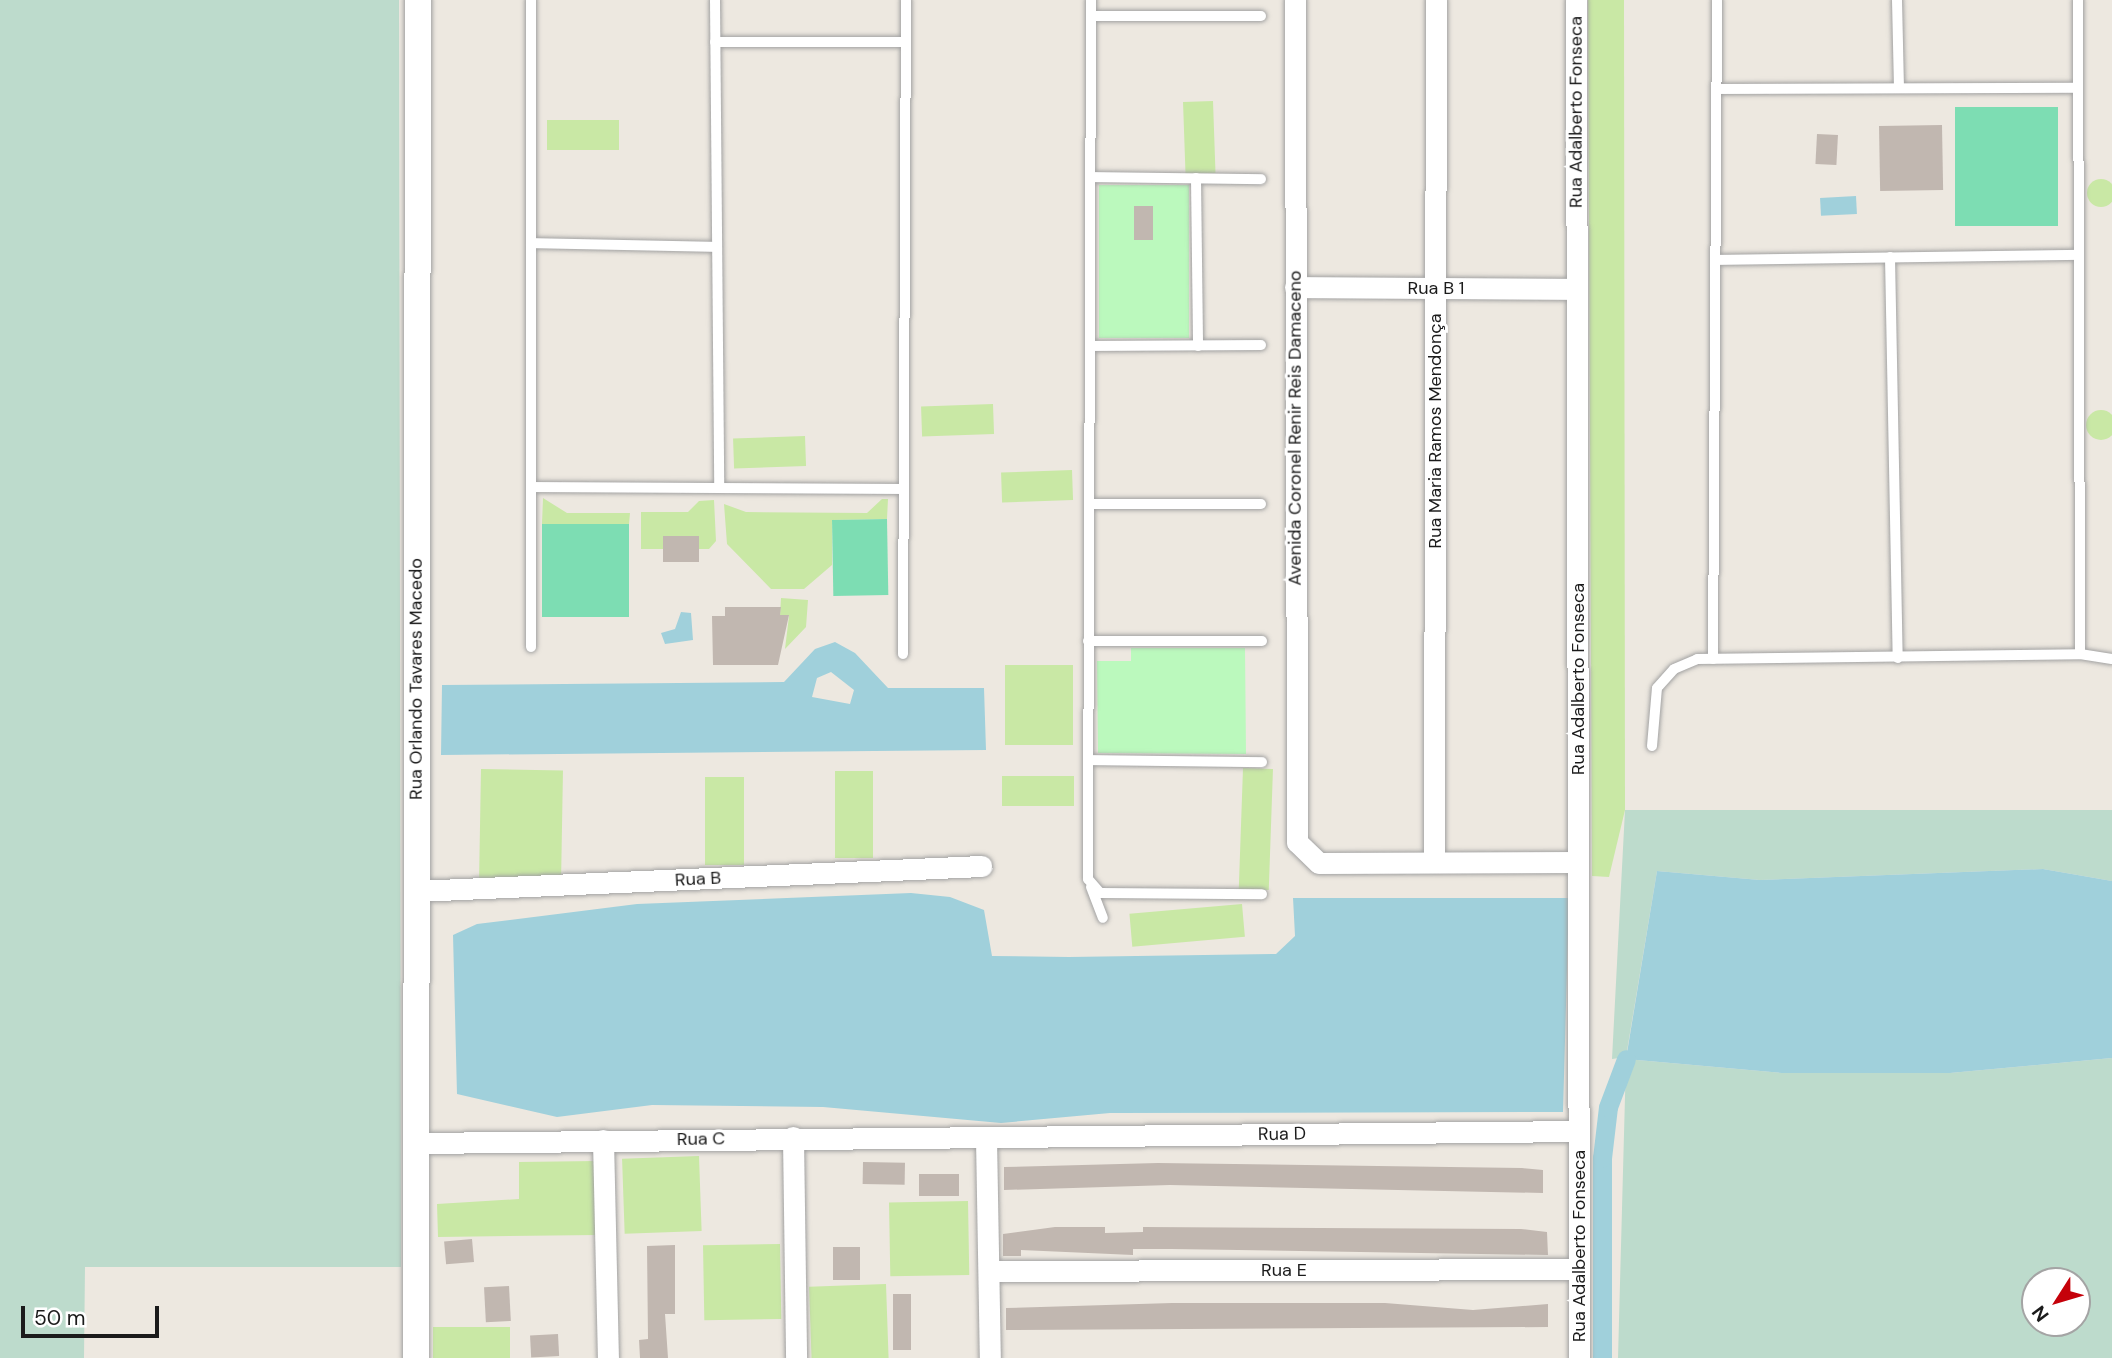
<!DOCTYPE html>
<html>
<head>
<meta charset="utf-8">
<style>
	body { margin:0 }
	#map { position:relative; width:2112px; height:1358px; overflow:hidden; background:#ede8e0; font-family:"DM Sans",sans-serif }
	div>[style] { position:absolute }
	.grass>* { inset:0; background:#c9e8a5; transform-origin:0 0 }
	.round { border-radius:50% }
	.wetland>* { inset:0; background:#bddbcc }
	.park>* { inset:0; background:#bbf9bd; transform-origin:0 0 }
	.pitch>* { inset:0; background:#7dddb3; transform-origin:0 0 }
	.water>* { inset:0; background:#a0d0db; transform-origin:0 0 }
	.canal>* { height:19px; margin:-9.5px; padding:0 9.5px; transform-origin:9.5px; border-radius:9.5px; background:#a0d0db }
	.building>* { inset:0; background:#c1b7b0; transform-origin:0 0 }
	.roads { filter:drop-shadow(0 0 2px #a2a2a2) drop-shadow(0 0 2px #a2a2a2) }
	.service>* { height:10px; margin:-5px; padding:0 5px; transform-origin:5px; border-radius:5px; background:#fff }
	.minor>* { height:21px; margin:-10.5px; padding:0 10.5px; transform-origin:10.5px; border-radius:10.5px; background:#fff }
	.tertiary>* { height:26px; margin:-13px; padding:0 13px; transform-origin:13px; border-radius:13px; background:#fff }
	span { translate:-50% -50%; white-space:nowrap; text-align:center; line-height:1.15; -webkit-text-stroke:6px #fff; paint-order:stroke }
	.street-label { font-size:18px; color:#1b1b1b }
	.north { position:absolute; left:2021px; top:1267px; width:70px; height:70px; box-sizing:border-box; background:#fff; border:2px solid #a4a4a4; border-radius:50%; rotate:233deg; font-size:19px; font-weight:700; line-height:28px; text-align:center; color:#1b1b1b }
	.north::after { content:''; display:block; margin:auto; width:24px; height:32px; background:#c5010a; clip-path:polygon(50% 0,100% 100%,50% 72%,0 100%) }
	.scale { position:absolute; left:21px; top:1306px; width:138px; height:32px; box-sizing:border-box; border:4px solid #1b1b1b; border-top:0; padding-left:9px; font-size:21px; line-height:24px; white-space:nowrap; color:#1b1b1b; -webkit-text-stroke:5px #fff; paint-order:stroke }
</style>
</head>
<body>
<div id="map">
	<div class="grass">
		<i style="clip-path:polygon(1588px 0,1624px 0,1625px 810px,1609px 877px,1592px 876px)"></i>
		<i style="left:1213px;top:101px;width:72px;height:30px;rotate:88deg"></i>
		<i style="left:619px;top:120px;width:30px;height:72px;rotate:90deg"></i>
		<i class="round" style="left:2087px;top:179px;width:28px;height:28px"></i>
		<i style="left:993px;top:404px;width:30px;height:72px;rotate:88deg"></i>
		<i class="round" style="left:2086px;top:410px;width:30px;height:30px"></i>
		<i style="left:805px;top:436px;width:30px;height:72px;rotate:88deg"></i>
		<i style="left:1072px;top:470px;width:30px;height:71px;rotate:88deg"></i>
		<i style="clip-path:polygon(543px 498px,567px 513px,630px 513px,629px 524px,542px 524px)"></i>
		<i style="clip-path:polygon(882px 499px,888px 499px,887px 519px,832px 520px,832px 565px,804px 589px,771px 589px,727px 544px,724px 504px,746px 512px,867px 513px)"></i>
		<i style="clip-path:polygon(714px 500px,716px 541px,709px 549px,699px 549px,698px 536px,663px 537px,663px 549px,641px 549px,641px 512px,688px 512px,699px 501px)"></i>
		<i style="clip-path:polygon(781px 598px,808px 600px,806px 627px,785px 649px,789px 616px,780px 615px)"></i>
		<i style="left:1073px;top:665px;width:80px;height:68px;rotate:90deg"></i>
		<i style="left:1243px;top:768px;width:30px;height:121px;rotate:2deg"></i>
		<i style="left:481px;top:769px;width:82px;height:109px;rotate:1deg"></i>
		<i style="left:835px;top:771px;width:38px;height:87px"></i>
		<i style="left:1074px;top:776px;width:30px;height:72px;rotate:90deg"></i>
		<i style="left:705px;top:777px;width:39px;height:88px"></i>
		<i style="left:1242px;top:904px;width:33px;height:113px;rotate:85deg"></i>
		<i style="left:699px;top:1156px;width:75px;height:77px;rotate:88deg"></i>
		<i style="clip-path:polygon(596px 1161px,597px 1235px,438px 1237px,437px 1204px,519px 1199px,519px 1162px)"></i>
		<i style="left:968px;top:1201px;width:74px;height:79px;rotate:89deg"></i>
		<i style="left:780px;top:1244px;width:75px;height:77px;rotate:89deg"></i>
		<i style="left:886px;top:1284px;width:74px;height:77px;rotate:88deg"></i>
		<i style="left:433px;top:1327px;width:77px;height:31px"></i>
	</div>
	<div class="wetland">
		<i style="clip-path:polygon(0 0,399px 0,401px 1267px,85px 1267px,84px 1358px,0 1358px)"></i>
		<i style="clip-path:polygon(1625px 810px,2112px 810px,2112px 881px,2043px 869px,1760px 880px,1657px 871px,1626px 1057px,1612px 1059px)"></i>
		<i style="clip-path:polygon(evenodd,2112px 1058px,2112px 1358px,1618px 1358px,1626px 1059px,1782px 1073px,1950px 1073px,2112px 1058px,2035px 1281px,2077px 1281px,2077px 1323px,2035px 1323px,2035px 1281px)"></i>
	</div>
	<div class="park">
		<i style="left:1099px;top:185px;width:90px;height:153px"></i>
		<i style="clip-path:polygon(1131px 648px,1245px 648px,1246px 754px,1098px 753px,1097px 661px,1131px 661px)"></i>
	</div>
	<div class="pitch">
		<i style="left:1955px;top:107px;width:103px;height:119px"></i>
		<i style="left:887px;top:519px;width:76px;height:55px;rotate:89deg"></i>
		<i style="left:542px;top:524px;width:87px;height:93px"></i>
	</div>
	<div class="water">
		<i style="left:1856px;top:196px;width:18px;height:36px;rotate:87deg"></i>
		<i style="clip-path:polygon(681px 612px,691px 613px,693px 640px,665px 644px,661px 633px,675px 629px)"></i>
		<i style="clip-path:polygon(evenodd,835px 642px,855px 653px,888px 688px,984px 688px,986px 750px,441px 755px,442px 685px,784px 682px,815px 649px,835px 642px,831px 672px,854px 690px,850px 704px,812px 697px,817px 678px,831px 672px)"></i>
		<i style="clip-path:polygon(2043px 869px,2112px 881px,2112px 1058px,1950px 1073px,1782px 1073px,1626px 1059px,1657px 871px,1760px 880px)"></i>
		<i style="clip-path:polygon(911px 893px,950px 897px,984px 910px,992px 956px,1069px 957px,1276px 954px,1295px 936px,1293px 898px,1569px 898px,1563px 1112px,1110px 1113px,1001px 1123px,823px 1107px,652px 1105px,557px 1117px,457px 1094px,453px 935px,477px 924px,637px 904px)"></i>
	</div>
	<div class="canal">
		<i style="left:1602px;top:1358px;width:200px;rotate:-90deg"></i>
		<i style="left:1602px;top:1158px;width:51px;rotate:-83.3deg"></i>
		<i style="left:1608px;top:1107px;width:51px;rotate:-69.4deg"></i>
	</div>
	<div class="building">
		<i style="left:1942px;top:125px;width:65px;height:63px;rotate:89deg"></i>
		<i style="left:1817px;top:134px;width:21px;height:30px;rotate:3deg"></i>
		<i style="left:1134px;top:206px;width:19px;height:34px"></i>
		<i style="left:699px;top:536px;width:26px;height:36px;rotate:90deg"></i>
		<i style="clip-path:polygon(725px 607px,781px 607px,780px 615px,789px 615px,778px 665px,713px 665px,712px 616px,725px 616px)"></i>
		<i style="left:863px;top:1162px;width:42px;height:22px;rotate:1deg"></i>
		<i style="clip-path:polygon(1158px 1163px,1522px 1168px,1543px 1170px,1543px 1193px,1170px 1185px,1004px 1190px,1004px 1167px)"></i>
		<i style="left:959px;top:1174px;width:22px;height:40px;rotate:90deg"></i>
		<i style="clip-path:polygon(1055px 1227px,1105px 1227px,1105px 1233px,1143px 1232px,1143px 1227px,1521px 1229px,1547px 1232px,1548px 1255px,1171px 1249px,1133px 1249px,1133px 1255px,1021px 1250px,1021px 1256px,1003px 1256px,1003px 1234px)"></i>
		<i style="left:472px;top:1239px;width:23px;height:28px;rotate:85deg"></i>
		<i style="clip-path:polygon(675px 1245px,675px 1314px,665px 1314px,668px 1358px,640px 1358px,639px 1340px,648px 1339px,647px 1246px)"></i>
		<i style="left:860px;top:1247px;width:33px;height:27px;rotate:90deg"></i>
		<i style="left:509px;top:1286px;width:35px;height:25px;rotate:87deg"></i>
		<i style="left:893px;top:1294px;width:18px;height:56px"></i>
		<i style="clip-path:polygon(1172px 1303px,1385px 1303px,1473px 1310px,1548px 1304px,1548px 1327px,1006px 1330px,1006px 1308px)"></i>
		<i style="left:558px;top:1334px;width:22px;height:28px;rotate:87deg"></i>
	</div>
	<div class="roads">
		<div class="service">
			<i style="left:531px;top:0;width:647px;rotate:90deg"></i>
			<i style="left:715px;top:0;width:488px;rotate:89.5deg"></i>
			<i style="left:1091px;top:0;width:879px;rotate:90.2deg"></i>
			<i style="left:1088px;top:879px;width:18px;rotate:49deg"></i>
			<i style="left:1100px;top:893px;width:162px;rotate:0.4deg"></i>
			<i style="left:1897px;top:0;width:88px;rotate:88.7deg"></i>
			<i style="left:2078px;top:0;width:654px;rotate:89.82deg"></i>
			<i style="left:1091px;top:16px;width:170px"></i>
			<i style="left:715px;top:42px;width:190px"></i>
			<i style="left:1718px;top:89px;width:360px;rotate:-0.2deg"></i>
			<i style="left:1091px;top:177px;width:170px;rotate:0.7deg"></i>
			<i style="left:1196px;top:178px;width:168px;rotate:89.3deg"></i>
			<i style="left:531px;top:243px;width:186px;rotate:1.2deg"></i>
			<i style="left:1890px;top:257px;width:401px;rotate:88.9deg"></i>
			<i style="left:1716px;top:260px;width:363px;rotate:-0.8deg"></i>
			<i style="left:1090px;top:346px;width:171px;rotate:-0.3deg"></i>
			<i style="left:531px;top:487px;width:372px;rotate:0.3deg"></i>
			<i style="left:1089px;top:504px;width:172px"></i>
			<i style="left:1088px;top:641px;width:174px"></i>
			<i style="left:903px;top:654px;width:654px;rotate:-89.74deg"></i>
			<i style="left:1713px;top:659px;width:659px;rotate:-89.65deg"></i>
			<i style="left:1652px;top:746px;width:58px;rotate:-85.1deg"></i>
			<i style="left:1657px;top:688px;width:25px;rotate:-48deg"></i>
			<i style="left:1674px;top:669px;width:25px;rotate:-23deg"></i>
			<i style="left:1697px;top:659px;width:383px;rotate:-0.7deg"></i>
			<i style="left:2080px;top:654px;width:32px;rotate:9deg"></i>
			<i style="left:1088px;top:760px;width:174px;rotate:0.7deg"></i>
			<i style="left:1091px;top:887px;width:33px;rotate:69deg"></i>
		</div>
		<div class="minor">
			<i style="left:1295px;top:0;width:842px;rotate:89.86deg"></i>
			<i style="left:1297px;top:842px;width:30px;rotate:44deg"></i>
			<i style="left:1319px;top:863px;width:259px;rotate:-0.2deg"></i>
			<i style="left:1576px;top:0;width:1358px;rotate:89.87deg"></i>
			<i style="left:1295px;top:287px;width:282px;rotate:0.4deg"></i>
			<i style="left:1434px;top:862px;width:862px;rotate:-89.87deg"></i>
			<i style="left:416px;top:891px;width:566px;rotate:-2.53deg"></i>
			<i style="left:793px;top:1137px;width:221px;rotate:89.2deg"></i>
			<i style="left:986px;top:1138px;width:220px;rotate:89deg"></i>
			<i style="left:603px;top:1140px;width:218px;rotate:88.7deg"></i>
			<i style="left:416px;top:1143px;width:1162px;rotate:-0.59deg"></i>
			<i style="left:990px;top:1271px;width:589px;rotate:-0.19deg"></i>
		</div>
		<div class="tertiary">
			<i style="left:416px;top:1358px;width:1358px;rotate:-89.92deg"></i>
		</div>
	</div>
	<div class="street-label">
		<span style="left:1576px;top:112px;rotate:-90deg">Rua Adalberto Fonseca</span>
		<span style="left:1436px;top:288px">Rua B 1</span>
		<span style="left:1295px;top:428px;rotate:-90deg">Avenida Coronel Renir Reis Damaceno</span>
		<span style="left:1435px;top:431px;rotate:-90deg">Rua Maria Ramos Mendonça</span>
		<span style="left:416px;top:679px;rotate:-90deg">Rua Orlando Tavares Macedo</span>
		<span style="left:1578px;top:679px;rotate:-90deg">Rua Adalberto Fonseca</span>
		<span style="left:698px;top:879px;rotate:-3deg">Rua B</span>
		<span style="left:1282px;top:1134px;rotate:-1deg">Rua D</span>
		<span style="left:701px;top:1139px;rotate:-1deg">Rua C</span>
		<span style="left:1579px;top:1246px;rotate:-90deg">Rua Adalberto Fonseca</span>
		<span style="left:1284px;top:1270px">Rua E</span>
	</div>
	<div class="north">N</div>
	<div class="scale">50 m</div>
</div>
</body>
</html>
